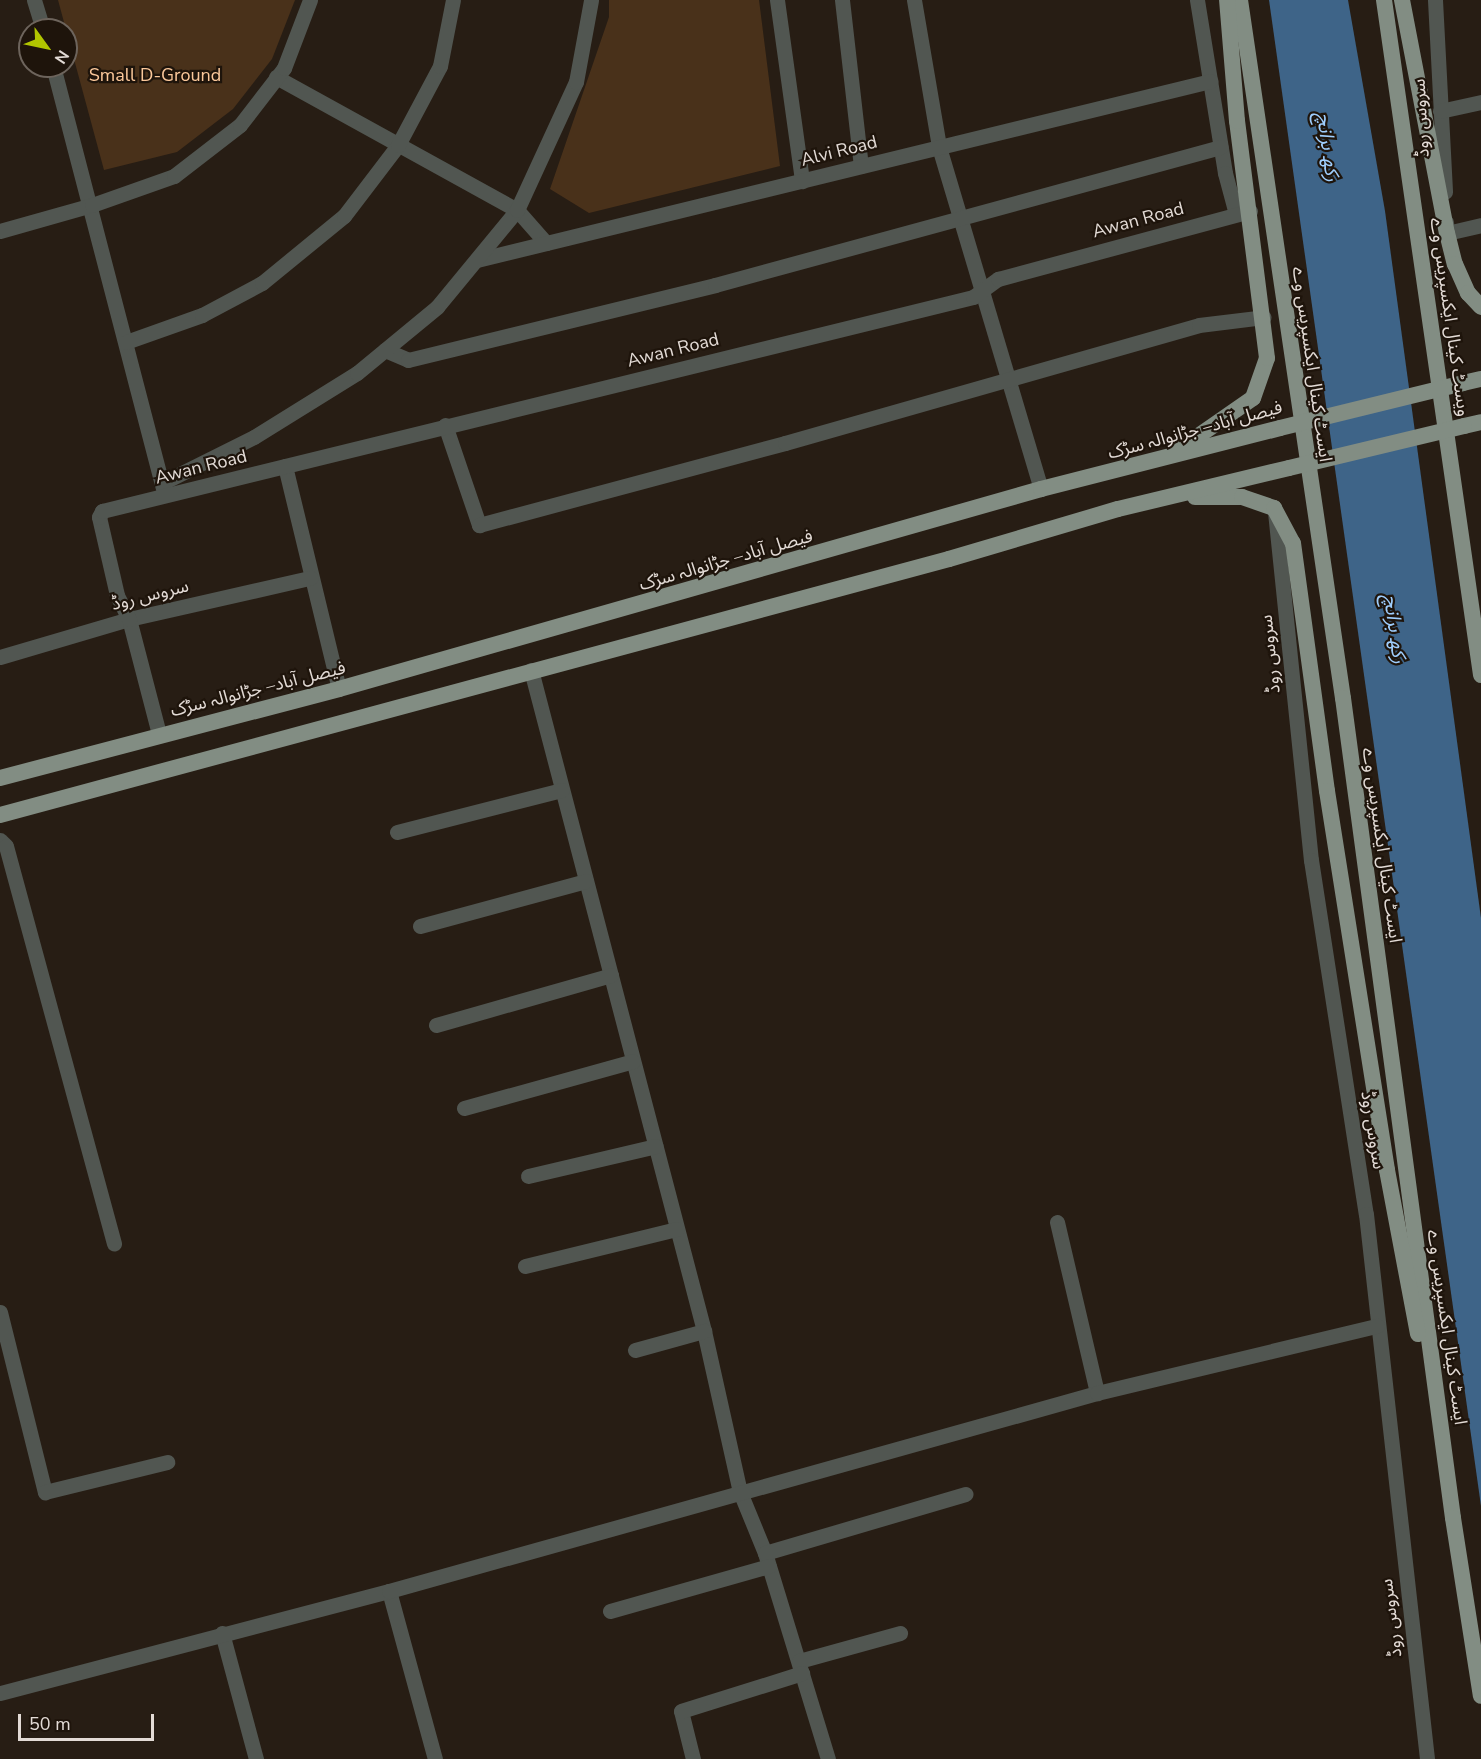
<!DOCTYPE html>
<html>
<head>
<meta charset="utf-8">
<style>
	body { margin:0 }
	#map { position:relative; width:1481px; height:1759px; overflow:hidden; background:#271d14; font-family:"Nunito Sans","Noto Sans Arabic",sans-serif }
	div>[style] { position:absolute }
	.green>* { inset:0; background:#49311a }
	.water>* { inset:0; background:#3e6488 }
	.minor>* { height:15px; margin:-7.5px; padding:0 7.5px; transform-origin:7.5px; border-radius:7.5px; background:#515651 }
	.primary>* { height:16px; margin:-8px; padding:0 8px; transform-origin:8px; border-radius:8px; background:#828d83 }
	.primary-bridge>* { height:16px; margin:-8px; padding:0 8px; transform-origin:8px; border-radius:8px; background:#828d83 }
	span { translate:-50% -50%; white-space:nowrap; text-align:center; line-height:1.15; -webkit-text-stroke:4.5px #1e140b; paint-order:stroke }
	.park-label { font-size:18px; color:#fbc89b }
	.street-label { font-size:18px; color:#e3dbd6 }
	.water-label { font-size:20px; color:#9fcefd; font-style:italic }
	.north { position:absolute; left:18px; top:18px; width:60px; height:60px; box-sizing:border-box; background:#1e140b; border:2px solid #6d645c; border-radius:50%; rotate:123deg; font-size:16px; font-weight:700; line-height:24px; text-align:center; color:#e3dbd6 }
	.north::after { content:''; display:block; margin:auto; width:21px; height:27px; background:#b1c500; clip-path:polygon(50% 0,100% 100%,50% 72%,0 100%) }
	.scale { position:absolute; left:18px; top:1714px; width:136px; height:27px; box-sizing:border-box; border:3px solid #e3dbd6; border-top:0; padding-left:8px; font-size:18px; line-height:21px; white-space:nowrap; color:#e3dbd6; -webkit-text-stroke:4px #1e140b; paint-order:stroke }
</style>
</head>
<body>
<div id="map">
	<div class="green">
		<i style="clip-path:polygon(58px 0,295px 0,272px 59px,233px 109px,177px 152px,104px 170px)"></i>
		<i style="clip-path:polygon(609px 0,759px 0,780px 166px,589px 213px,550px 189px,609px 17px)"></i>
	</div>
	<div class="water">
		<i style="clip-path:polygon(1269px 0,1348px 0,1385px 211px,1481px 918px,1481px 1506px)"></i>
	</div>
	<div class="minor">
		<i style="left:34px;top:0;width:31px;rotate:73deg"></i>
		<i style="left:777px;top:0;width:183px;rotate:82.1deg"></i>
		<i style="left:842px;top:0;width:167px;rotate:83.5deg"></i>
		<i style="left:914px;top:0;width:149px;rotate:80.3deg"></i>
		<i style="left:939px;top:147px;width:357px;rotate:73.4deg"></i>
		<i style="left:1197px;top:0;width:175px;rotate:80.8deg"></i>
		<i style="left:1225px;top:173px;width:42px;rotate:75deg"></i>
		<i style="left:1435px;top:0;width:192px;rotate:87deg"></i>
		<i style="left:53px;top:66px;width:441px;rotate:75.4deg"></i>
		<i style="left:276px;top:77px;width:275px;rotate:28.9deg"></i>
		<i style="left:517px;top:210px;width:44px;rotate:48.7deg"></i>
		<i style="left:1440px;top:111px;width:42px;rotate:-12.4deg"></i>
		<i style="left:1446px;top:222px;width:11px;rotate:85deg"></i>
		<i style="left:1447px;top:233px;width:35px;rotate:-13deg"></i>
		<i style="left:0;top:231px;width:96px;rotate:-15.8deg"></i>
		<i style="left:92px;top:205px;width:87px;rotate:-19.5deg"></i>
		<i style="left:174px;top:176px;width:83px;rotate:-37.7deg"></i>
		<i style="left:240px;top:125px;width:72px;rotate:-52.3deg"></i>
		<i style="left:284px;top:68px;width:73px;rotate:-69.1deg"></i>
		<i style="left:477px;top:260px;width:755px;rotate:-13.72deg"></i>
		<i style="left:126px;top:342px;width:81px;rotate:-19.6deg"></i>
		<i style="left:202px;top:315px;width:68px;rotate:-28.1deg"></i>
		<i style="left:262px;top:283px;width:106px;rotate:-39.3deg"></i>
		<i style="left:344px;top:216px;width:89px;rotate:-52.7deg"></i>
		<i style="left:398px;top:145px;width:89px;rotate:-62deg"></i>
		<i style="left:440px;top:66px;width:67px;rotate:-78.9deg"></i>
		<i style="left:385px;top:350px;width:25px;rotate:23deg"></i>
		<i style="left:408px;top:360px;width:316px;rotate:-13.7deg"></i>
		<i style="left:715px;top:285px;width:524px;rotate:-15.26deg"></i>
		<i style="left:445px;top:425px;width:106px;rotate:71.2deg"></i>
		<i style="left:479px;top:525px;width:317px;rotate:-15deg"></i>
		<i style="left:785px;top:443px;width:430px;rotate:-15.9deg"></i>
		<i style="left:1199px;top:325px;width:65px;rotate:-7deg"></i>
		<i style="left:285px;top:466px;width:229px;rotate:76.4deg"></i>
		<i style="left:162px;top:483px;width:103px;rotate:-26.6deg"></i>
		<i style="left:254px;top:437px;width:121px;rotate:-31.9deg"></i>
		<i style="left:357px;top:373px;width:104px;rotate:-39.5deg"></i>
		<i style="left:437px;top:307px;width:126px;rotate:-50.5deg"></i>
		<i style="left:517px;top:210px;width:141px;rotate:-65.3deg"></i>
		<i style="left:576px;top:82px;width:83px;rotate:-79.6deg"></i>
		<i style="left:1275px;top:512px;width:350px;rotate:84.1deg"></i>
		<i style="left:1311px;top:860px;width:358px;rotate:81.2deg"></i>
		<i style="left:1366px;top:1214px;width:548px;rotate:83.61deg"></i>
		<i style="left:0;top:657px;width:134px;rotate:-16.4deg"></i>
		<i style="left:129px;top:619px;width:186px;rotate:-12.8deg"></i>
		<i style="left:531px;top:670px;width:683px;rotate:75.33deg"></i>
		<i style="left:704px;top:1331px;width:165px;rotate:77.4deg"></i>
		<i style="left:740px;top:1492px;width:66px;rotate:67.7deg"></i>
		<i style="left:765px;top:1553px;width:215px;rotate:73deg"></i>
		<i style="left:159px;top:734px;width:119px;rotate:-104.6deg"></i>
		<i style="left:129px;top:619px;width:27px;rotate:-117deg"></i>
		<i style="left:117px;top:595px;width:80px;rotate:-103deg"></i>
		<i style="left:99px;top:517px;width:7px;rotate:-63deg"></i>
		<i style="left:102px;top:511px;width:897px;rotate:-13.8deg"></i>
		<i style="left:973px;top:297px;width:31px;rotate:-36deg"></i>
		<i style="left:998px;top:279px;width:261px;rotate:-15.1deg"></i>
		<i style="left:397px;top:832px;width:170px;rotate:-14.3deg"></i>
		<i style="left:0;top:840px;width:8px;rotate:45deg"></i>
		<i style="left:6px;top:846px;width:412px;rotate:74.8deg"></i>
		<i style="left:420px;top:926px;width:172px;rotate:-15.2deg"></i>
		<i style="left:436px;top:1025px;width:182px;rotate:-15.9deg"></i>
		<i style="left:464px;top:1108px;width:175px;rotate:-15.5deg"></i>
		<i style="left:528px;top:1176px;width:131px;rotate:-13.2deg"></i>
		<i style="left:1057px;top:1222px;width:176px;rotate:76.8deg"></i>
		<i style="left:525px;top:1266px;width:156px;rotate:-13.7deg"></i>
		<i style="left:0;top:1312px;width:186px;rotate:76deg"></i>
		<i style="left:45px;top:1492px;width:126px;rotate:-13.8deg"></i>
		<i style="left:635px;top:1350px;width:72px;rotate:-15.4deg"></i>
		<i style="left:765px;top:1553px;width:209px;rotate:-16.4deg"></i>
		<i style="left:389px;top:1591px;width:174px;rotate:74.7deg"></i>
		<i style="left:610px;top:1611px;width:165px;rotate:-15.8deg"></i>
		<i style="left:222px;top:1633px;width:131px;rotate:74.9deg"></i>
		<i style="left:799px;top:1661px;width:105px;rotate:-15.5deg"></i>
		<i style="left:0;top:1693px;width:402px;rotate:-14.7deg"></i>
		<i style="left:389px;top:1591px;width:735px;rotate:-15.62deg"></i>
		<i style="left:1097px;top:1393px;width:288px;rotate:-13.5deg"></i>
		<i style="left:693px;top:1759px;width:49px;rotate:-104deg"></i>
		<i style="left:681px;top:1711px;width:127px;rotate:-17.4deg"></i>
	</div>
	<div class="primary">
		<i style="left:1240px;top:0;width:706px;rotate:81.61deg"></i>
		<i style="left:1343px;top:698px;width:827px;rotate:82.36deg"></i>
		<i style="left:1453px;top:1518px;width:180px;rotate:81.1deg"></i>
		<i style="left:1384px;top:0;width:682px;rotate:81.82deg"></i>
		<i style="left:1402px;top:0;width:237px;rotate:79.1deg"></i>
		<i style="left:1447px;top:233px;width:32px;rotate:76deg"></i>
		<i style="left:1455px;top:264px;width:32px;rotate:66deg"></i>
		<i style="left:1468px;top:293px;width:19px;rotate:47deg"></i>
		<i style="left:1463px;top:383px;width:18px;rotate:-13deg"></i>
		<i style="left:1464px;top:426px;width:17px;rotate:-13deg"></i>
		<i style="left:1178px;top:450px;width:91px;rotate:-34.7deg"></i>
		<i style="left:1253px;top:398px;width:42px;rotate:-70.7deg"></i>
		<i style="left:1267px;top:358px;width:239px;rotate:-97.2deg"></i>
		<i style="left:1237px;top:121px;width:121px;rotate:-94.7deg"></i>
		<i style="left:1195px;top:497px;width:47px"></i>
		<i style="left:1242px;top:497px;width:34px;rotate:19deg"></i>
		<i style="left:1274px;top:508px;width:40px;rotate:62deg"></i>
		<i style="left:1293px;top:543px;width:250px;rotate:82.2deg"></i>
		<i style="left:1327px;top:791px;width:384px;rotate:81deg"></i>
		<i style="left:1387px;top:1170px;width:167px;rotate:79.3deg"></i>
		<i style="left:0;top:778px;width:350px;rotate:-14.7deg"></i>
		<i style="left:339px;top:689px;width:730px;rotate:-15.9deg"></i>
		<i style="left:1041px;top:489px;width:247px;rotate:-14.3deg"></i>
		<i style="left:0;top:815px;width:983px;rotate:-15.1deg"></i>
		<i style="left:949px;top:559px;width:176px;rotate:-16.5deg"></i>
		<i style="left:1118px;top:509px;width:176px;rotate:-13.5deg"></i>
	</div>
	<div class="primary-bridge">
		<i style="left:1280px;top:428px;width:188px;rotate:-13.8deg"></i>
		<i style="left:1289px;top:468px;width:180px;rotate:-13.5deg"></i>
	</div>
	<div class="park-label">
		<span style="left:155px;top:75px">Small D-Ground</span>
	</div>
	<div class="street-label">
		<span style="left:1421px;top:118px;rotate:-93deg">سروس روڈ</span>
		<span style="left:839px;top:151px;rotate:-14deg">Alvi Road</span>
		<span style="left:1138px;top:220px;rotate:-15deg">Awan Road</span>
		<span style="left:1450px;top:317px;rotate:82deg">ویسٹ کینال ایکسپریس وے</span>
		<span style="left:673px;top:350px;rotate:-14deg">Awan Road</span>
		<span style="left:1312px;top:364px;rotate:82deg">ایسٹ کینال ایکسپریس وے</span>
		<span style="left:1195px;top:430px;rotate:-15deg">فیصل آباد– جڑانوالہ سڑک</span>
		<span style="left:201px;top:467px;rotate:-14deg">Awan Road</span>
		<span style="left:726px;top:560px;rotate:-16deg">فیصل آباد– جڑانوالہ سڑک</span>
		<span style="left:150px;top:595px;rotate:-14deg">سروس روڈ</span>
		<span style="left:1270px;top:654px;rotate:-96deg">سروس روڈ</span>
		<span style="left:258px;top:689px;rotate:-14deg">فیصل آباد– جڑانوالہ سڑک</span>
		<span style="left:1382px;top:845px;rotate:82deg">ایسٹ کینال ایکسپریس وے</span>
		<span style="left:1373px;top:1130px;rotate:81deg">سروس روڈ</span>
		<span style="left:1447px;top:1327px;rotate:82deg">ایسٹ کینال ایکسپریس وے</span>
		<span style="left:1391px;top:1618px;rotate:-97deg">سروس روڈ</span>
	</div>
	<div class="water-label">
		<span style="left:1328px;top:147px;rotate:82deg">رکھ برانچ</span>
		<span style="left:1395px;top:629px;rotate:82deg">رکھ برانچ</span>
	</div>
	<div class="north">N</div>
	<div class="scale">50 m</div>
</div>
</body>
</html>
